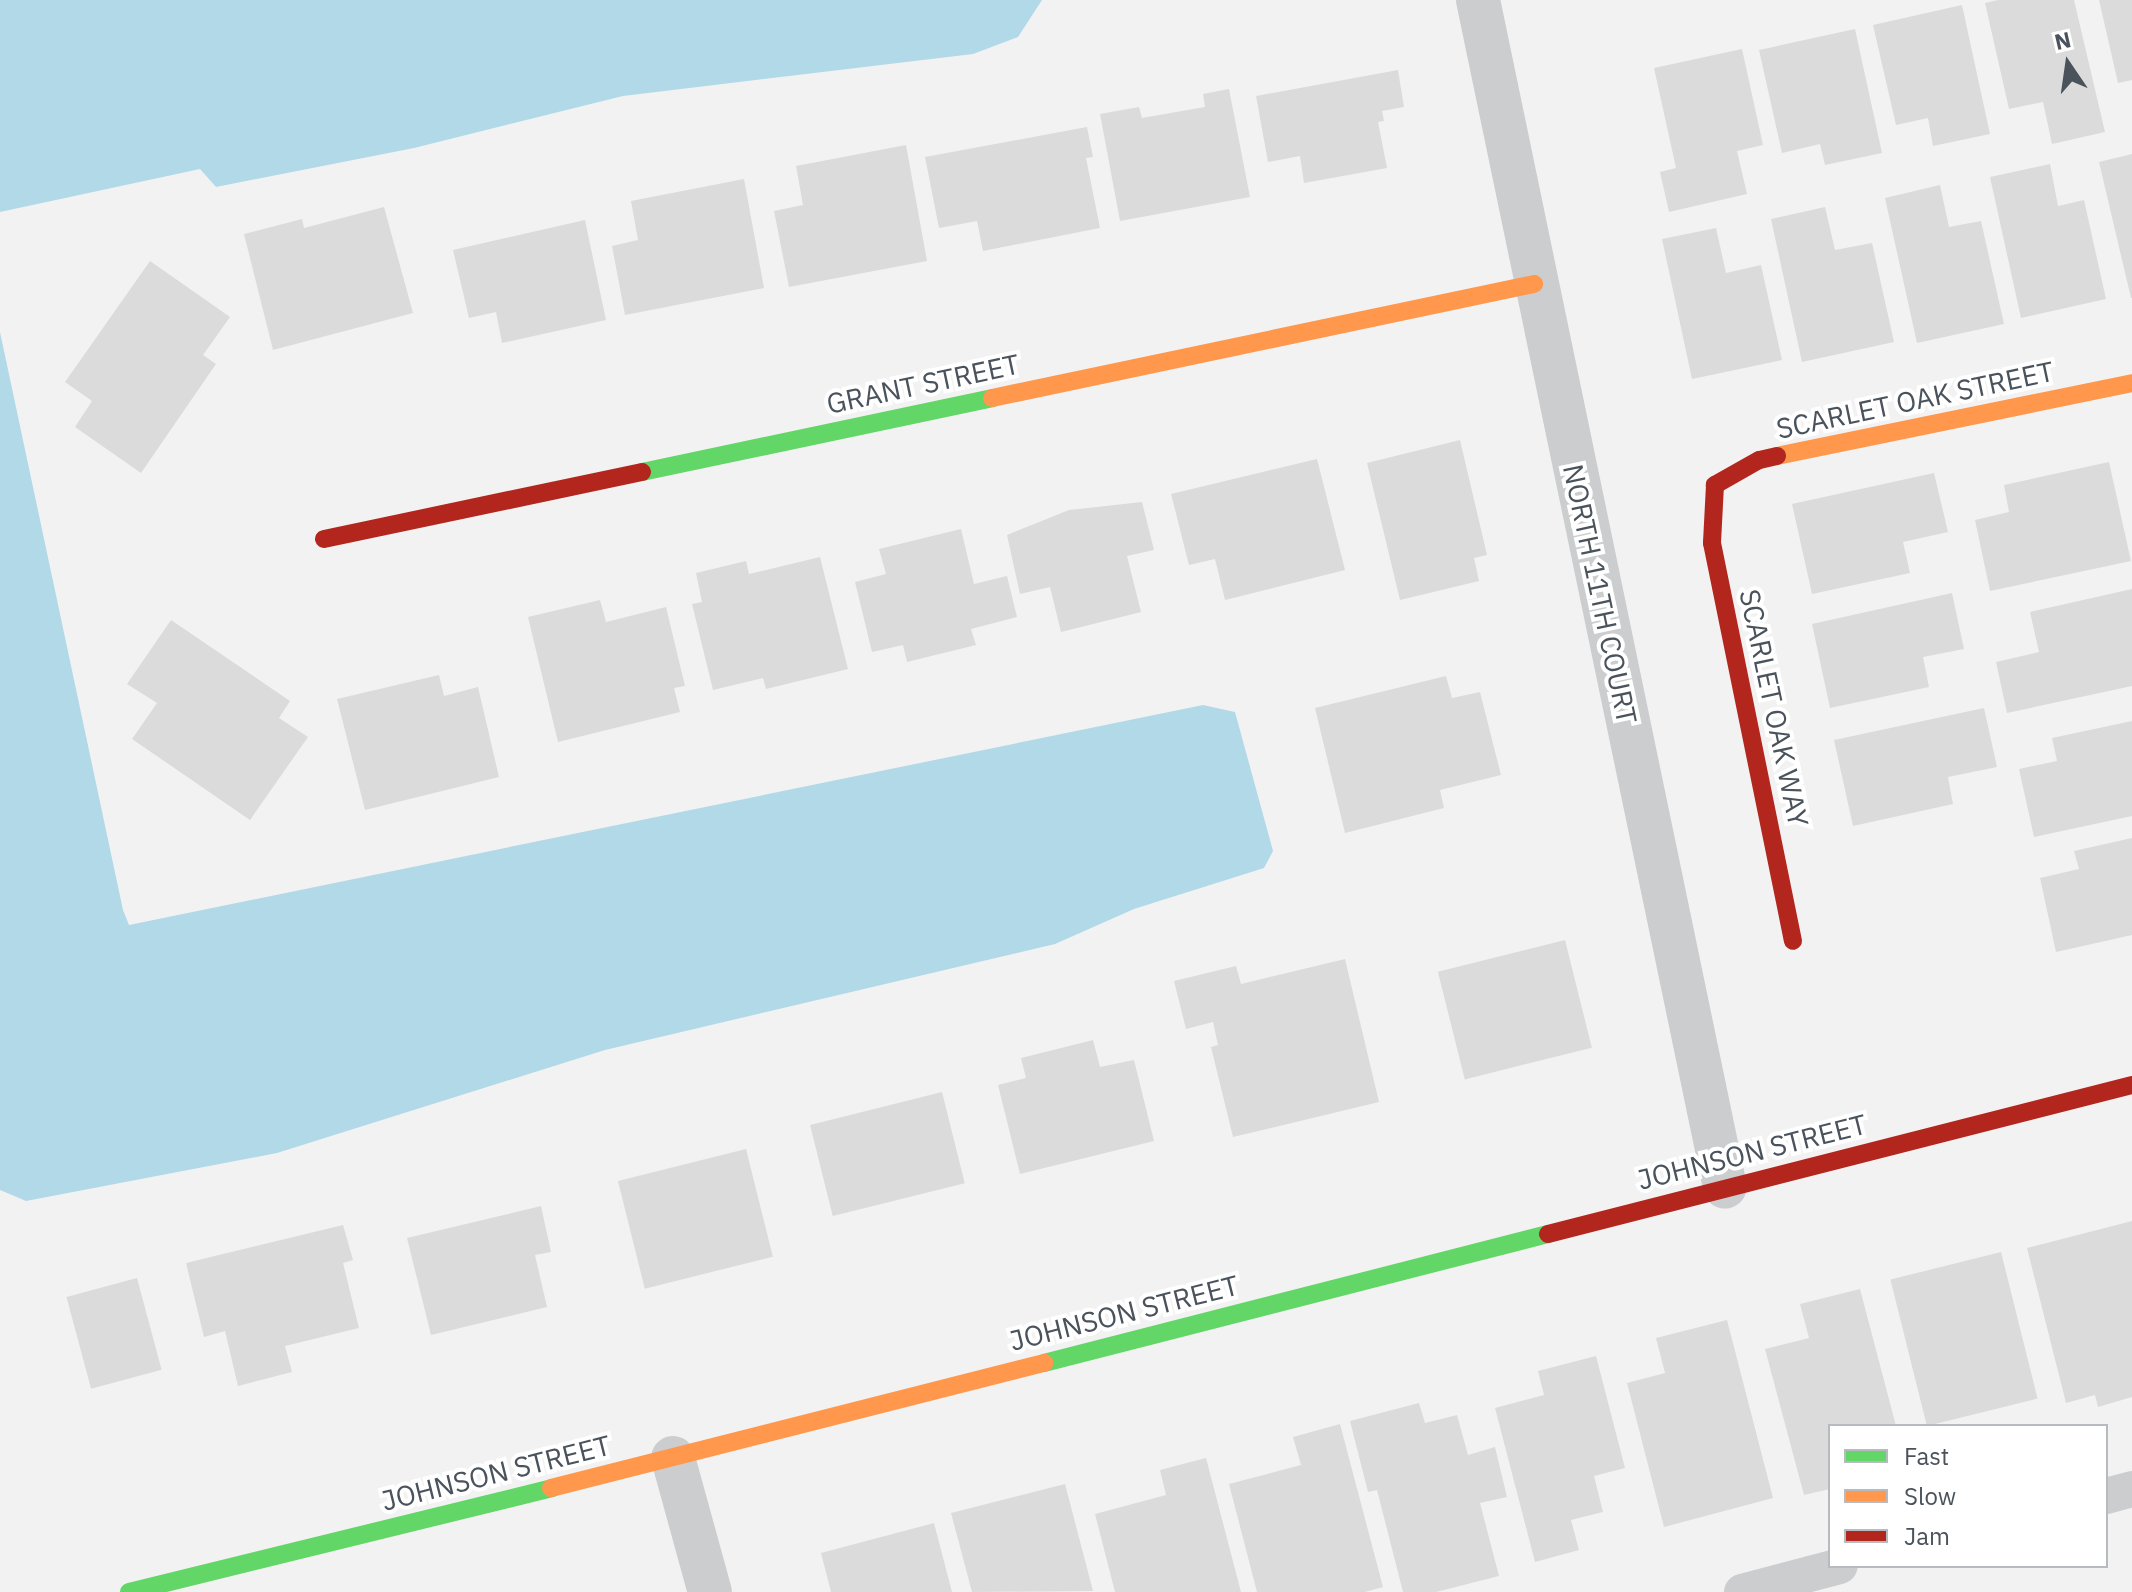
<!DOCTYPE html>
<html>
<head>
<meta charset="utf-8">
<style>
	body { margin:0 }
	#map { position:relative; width:2132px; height:1592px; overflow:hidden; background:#f2f2f2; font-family:"IBM Plex Sans",sans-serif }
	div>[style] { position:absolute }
	.water>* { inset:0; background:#b2d9e8 }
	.building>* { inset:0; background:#dbdbdc; transform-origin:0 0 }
	.lane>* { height:36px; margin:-18px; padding:0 18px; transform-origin:18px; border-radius:18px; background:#cccdcf }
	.street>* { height:44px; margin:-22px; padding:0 22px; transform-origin:22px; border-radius:22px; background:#cccdcf }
	.fast>* { height:18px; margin:-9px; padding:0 9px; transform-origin:9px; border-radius:9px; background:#63d668 }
	.slow>* { height:18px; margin:-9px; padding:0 9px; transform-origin:9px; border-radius:9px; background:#ff974d }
	.jam>* { height:18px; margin:-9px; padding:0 9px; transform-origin:9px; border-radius:9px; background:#b3261e }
	span { translate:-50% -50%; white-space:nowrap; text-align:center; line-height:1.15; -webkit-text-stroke:8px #fff; paint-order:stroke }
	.street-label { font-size:28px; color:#4a535c }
	.legend { position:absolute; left:1828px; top:1424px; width:280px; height:144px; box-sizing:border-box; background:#fff; border:2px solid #b7babe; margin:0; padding:10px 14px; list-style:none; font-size:24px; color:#4a535c }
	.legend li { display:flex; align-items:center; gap:16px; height:40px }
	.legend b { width:40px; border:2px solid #b7babe }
	.north { position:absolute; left:2028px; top:24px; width:80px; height:80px; -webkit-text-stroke:6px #fff; paint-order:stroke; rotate:347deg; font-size:22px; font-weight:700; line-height:32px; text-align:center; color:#4a535c }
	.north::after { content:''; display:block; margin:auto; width:28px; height:36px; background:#4a535c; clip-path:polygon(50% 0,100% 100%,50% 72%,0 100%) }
</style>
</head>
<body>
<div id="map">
	<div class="water">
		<i style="clip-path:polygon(0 0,1042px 0,1018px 37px,973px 54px,623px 96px,414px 148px,216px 187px,200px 169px,0 212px)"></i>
		<i style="clip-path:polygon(0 332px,123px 910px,129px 925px,1203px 705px,1235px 712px,1273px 851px,1264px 868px,1134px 909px,1055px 944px,605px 1050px,277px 1153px,26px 1201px,0 1190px)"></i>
	</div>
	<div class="building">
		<i style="clip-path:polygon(1998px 0,2074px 0,2105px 132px,2052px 144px,2043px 102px,2009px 109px,1985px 3px)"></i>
		<i style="clip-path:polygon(2099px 0,2132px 0,2132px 80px,2118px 83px)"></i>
		<i style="clip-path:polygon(1962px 5px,1990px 134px,1933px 146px,1928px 118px,1896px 125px,1873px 25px)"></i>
		<i style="clip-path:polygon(1855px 29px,1882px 153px,1825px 165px,1820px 144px,1782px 153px,1759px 50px)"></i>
		<i style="clip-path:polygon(1742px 49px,1763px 145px,1737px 151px,1747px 194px,1669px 212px,1660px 172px,1676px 168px,1654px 68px)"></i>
		<i style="clip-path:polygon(1398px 70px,1404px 107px,1382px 111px,1384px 121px,1378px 122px,1387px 168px,1304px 183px,1300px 156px,1268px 162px,1256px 96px)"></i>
		<i style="clip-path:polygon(1229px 89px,1250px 197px,1120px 221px,1100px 114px,1139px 107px,1142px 118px,1205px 107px,1203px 94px)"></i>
		<i style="clip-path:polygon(1087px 127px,1093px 157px,1086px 158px,1100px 228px,983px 251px,977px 221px,939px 228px,925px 157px)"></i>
		<i style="clip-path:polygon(906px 145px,927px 261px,789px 287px,774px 211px,803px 205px,796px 166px)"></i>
		<i style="clip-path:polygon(2132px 154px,2132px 298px,2131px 298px,2099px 162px)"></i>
		<i style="clip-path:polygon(2050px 164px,2058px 206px,2084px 200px,2106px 299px,2021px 318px,1990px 177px)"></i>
		<i style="clip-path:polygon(744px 179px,764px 288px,625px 315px,612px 246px,638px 240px,631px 201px)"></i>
		<i style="clip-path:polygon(1940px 185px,1949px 227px,1981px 221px,2004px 324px,1917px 343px,1885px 198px)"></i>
		<i style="clip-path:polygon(384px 207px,413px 313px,273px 350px,244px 234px,302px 219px,304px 228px)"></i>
		<i style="clip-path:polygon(1825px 207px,1835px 250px,1872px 243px,1894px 342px,1802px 362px,1771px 219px)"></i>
		<i style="clip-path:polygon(585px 220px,606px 320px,502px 343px,496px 312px,469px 318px,453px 250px)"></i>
		<i style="clip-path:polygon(1716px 228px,1726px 273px,1761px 265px,1782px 360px,1692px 379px,1662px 239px)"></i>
		<i style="clip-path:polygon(150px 261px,230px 317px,203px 355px,216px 364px,141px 473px,75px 427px,92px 401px,65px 382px)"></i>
		<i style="clip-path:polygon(1460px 440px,1487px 555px,1474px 558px,1479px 581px,1400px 600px,1367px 463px)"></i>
		<i style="clip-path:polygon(1317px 459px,1345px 570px,1225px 600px,1215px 559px,1189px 565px,1171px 494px)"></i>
		<i style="clip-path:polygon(2109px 462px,2131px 561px,1990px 591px,1975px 520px,2009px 512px,2004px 485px)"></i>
		<i style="clip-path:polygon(1934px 473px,1948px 532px,1903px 542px,1910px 573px,1812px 594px,1792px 504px)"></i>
		<i style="clip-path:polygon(1142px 502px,1154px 550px,1127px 556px,1141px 612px,1061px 632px,1050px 587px,1020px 594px,1007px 535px,1069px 510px)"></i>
		<i style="clip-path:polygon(961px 529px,974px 584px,1007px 576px,1017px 617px,971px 629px,976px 645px,907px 662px,903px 645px,872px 652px,855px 582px,886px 574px,879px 549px)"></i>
		<i style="clip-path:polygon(820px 557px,848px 669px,766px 689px,763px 678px,713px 690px,692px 604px,702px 602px,696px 573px,746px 561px,749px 574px)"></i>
		<i style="clip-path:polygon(2132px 589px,2132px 686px,2007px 713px,1996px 662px,2039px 652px,2030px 612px)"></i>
		<i style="clip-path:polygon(1952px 593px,1964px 649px,1923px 657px,1929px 687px,1830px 708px,1812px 624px)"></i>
		<i style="clip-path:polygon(600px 600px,606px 622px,666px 607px,685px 686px,674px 688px,680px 712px,558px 742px,528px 617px)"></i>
		<i style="clip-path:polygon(171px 620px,290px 701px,279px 718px,308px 737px,250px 820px,132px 739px,157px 703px,127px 684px)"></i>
		<i style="clip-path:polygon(439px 675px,444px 696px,478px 687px,499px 777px,365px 810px,337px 699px)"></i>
		<i style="clip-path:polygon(1446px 676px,1452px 698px,1480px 692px,1501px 775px,1440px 790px,1444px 808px,1345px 833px,1315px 708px)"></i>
		<i style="clip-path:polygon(1984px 708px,1997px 767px,1948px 777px,1953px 804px,1853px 826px,1834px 740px)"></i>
		<i style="clip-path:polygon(2132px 721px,2132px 816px,2034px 837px,2019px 769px,2057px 761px,2052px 738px)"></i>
		<i style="clip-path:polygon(2132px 838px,2132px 935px,2056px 952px,2040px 878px,2079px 869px,2074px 851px)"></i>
		<i style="left:1565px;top:940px;width:111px;height:131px;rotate:76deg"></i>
		<i style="clip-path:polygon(1345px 959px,1379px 1102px,1233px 1137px,1211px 1047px,1218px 1045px,1213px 1022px,1186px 1029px,1174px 981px,1236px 966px,1241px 984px)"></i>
		<i style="clip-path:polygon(1093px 1040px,1100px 1067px,1134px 1060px,1154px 1141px,1020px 1174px,998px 1085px,1026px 1078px,1021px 1058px)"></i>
		<i style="left:942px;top:1092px;width:94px;height:136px;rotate:76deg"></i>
		<i style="left:746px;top:1149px;width:111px;height:132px;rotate:76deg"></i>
		<i style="clip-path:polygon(541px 1206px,551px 1252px,535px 1255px,547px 1307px,431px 1335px,407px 1238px)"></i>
		<i style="clip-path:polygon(2132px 1221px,2132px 1397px,2098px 1407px,2095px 1395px,2066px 1403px,2027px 1248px)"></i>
		<i style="clip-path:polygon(343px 1225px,353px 1260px,343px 1263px,359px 1328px,285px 1346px,292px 1372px,238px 1386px,225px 1331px,204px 1337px,186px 1263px)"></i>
		<i style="left:2001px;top:1252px;width:151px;height:114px;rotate:76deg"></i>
		<i style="left:137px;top:1278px;width:95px;height:73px;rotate:75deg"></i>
		<i style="clip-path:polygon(1860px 1289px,1896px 1426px,1830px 1426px,1830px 1489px,1804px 1495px,1765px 1349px,1809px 1338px,1800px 1304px)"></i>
		<i style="clip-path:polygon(1727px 1320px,1773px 1498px,1664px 1527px,1627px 1383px,1665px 1373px,1656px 1338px)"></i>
		<i style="clip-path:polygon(1596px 1356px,1625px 1468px,1594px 1476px,1603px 1512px,1571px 1520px,1579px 1550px,1535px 1562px,1495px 1408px,1544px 1395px,1538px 1371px)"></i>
		<i style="clip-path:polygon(1419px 1403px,1425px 1423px,1457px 1415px,1468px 1455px,1495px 1447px,1507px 1497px,1480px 1503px,1499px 1576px,1436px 1592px,1403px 1592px,1377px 1490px,1368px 1492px,1350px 1421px)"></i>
		<i style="clip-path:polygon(1340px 1424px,1383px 1587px,1365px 1592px,1257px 1592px,1229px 1484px,1301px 1465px,1293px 1437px)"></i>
		<i style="clip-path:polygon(1206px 1458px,1241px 1592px,1115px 1592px,1095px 1514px,1166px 1495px,1160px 1470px)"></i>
		<i style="clip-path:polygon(1065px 1484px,1093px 1591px,972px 1592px,951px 1513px)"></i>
		<i style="clip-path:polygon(934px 1523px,952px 1592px,831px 1592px,821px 1553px)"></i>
	</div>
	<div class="lane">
		<i style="left:2106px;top:1496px;width:27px;rotate:-15deg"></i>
		<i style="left:1742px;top:1592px;width:101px;rotate:-14.9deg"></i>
	</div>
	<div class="street">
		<i style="left:1478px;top:0;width:1212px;rotate:78.25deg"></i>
		<i style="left:673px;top:1458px;width:139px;rotate:74.6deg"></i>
	</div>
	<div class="fast">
		<i style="left:642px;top:472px;width:358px;rotate:-11.9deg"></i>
		<i style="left:1044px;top:1363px;width:520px;rotate:-14.36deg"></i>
		<i style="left:129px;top:1592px;width:435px;rotate:-13.8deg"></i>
	</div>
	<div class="slow">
		<i style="left:992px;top:398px;width:554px;rotate:-11.88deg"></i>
		<i style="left:1777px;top:456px;width:362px;rotate:-11.6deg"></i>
		<i style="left:551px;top:1488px;width:509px;rotate:-14.23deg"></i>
	</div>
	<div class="jam">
		<i style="left:1777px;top:456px;width:18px;rotate:167deg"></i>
		<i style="left:1759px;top:460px;width:51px;rotate:150.4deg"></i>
		<i style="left:1715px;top:485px;width:58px;rotate:93deg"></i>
		<i style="left:1712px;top:543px;width:406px;rotate:78.5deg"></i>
		<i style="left:324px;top:539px;width:325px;rotate:-11.9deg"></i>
		<i style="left:1548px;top:1234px;width:603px;rotate:-14.31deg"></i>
	</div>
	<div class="street-label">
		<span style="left:923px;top:384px;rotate:-12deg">GRANT STREET</span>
		<span style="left:1915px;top:400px;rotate:-12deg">SCARLET OAK STREET</span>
		<span style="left:1600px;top:594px;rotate:78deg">NORTH 11TH COURT</span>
		<span style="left:1774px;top:708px;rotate:78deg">SCARLET OAK WAY</span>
		<span style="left:1752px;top:1152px;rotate:-14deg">JOHNSON STREET</span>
		<span style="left:1124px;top:1313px;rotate:-14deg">JOHNSON STREET</span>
		<span style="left:496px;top:1473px;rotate:-14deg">JOHNSON STREET</span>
	</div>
	<ul class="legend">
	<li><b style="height:10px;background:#63d668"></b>Fast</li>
	<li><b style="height:10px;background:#ff974d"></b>Slow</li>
	<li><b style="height:10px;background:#b3261e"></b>Jam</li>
	</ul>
	<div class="north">N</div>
</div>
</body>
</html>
